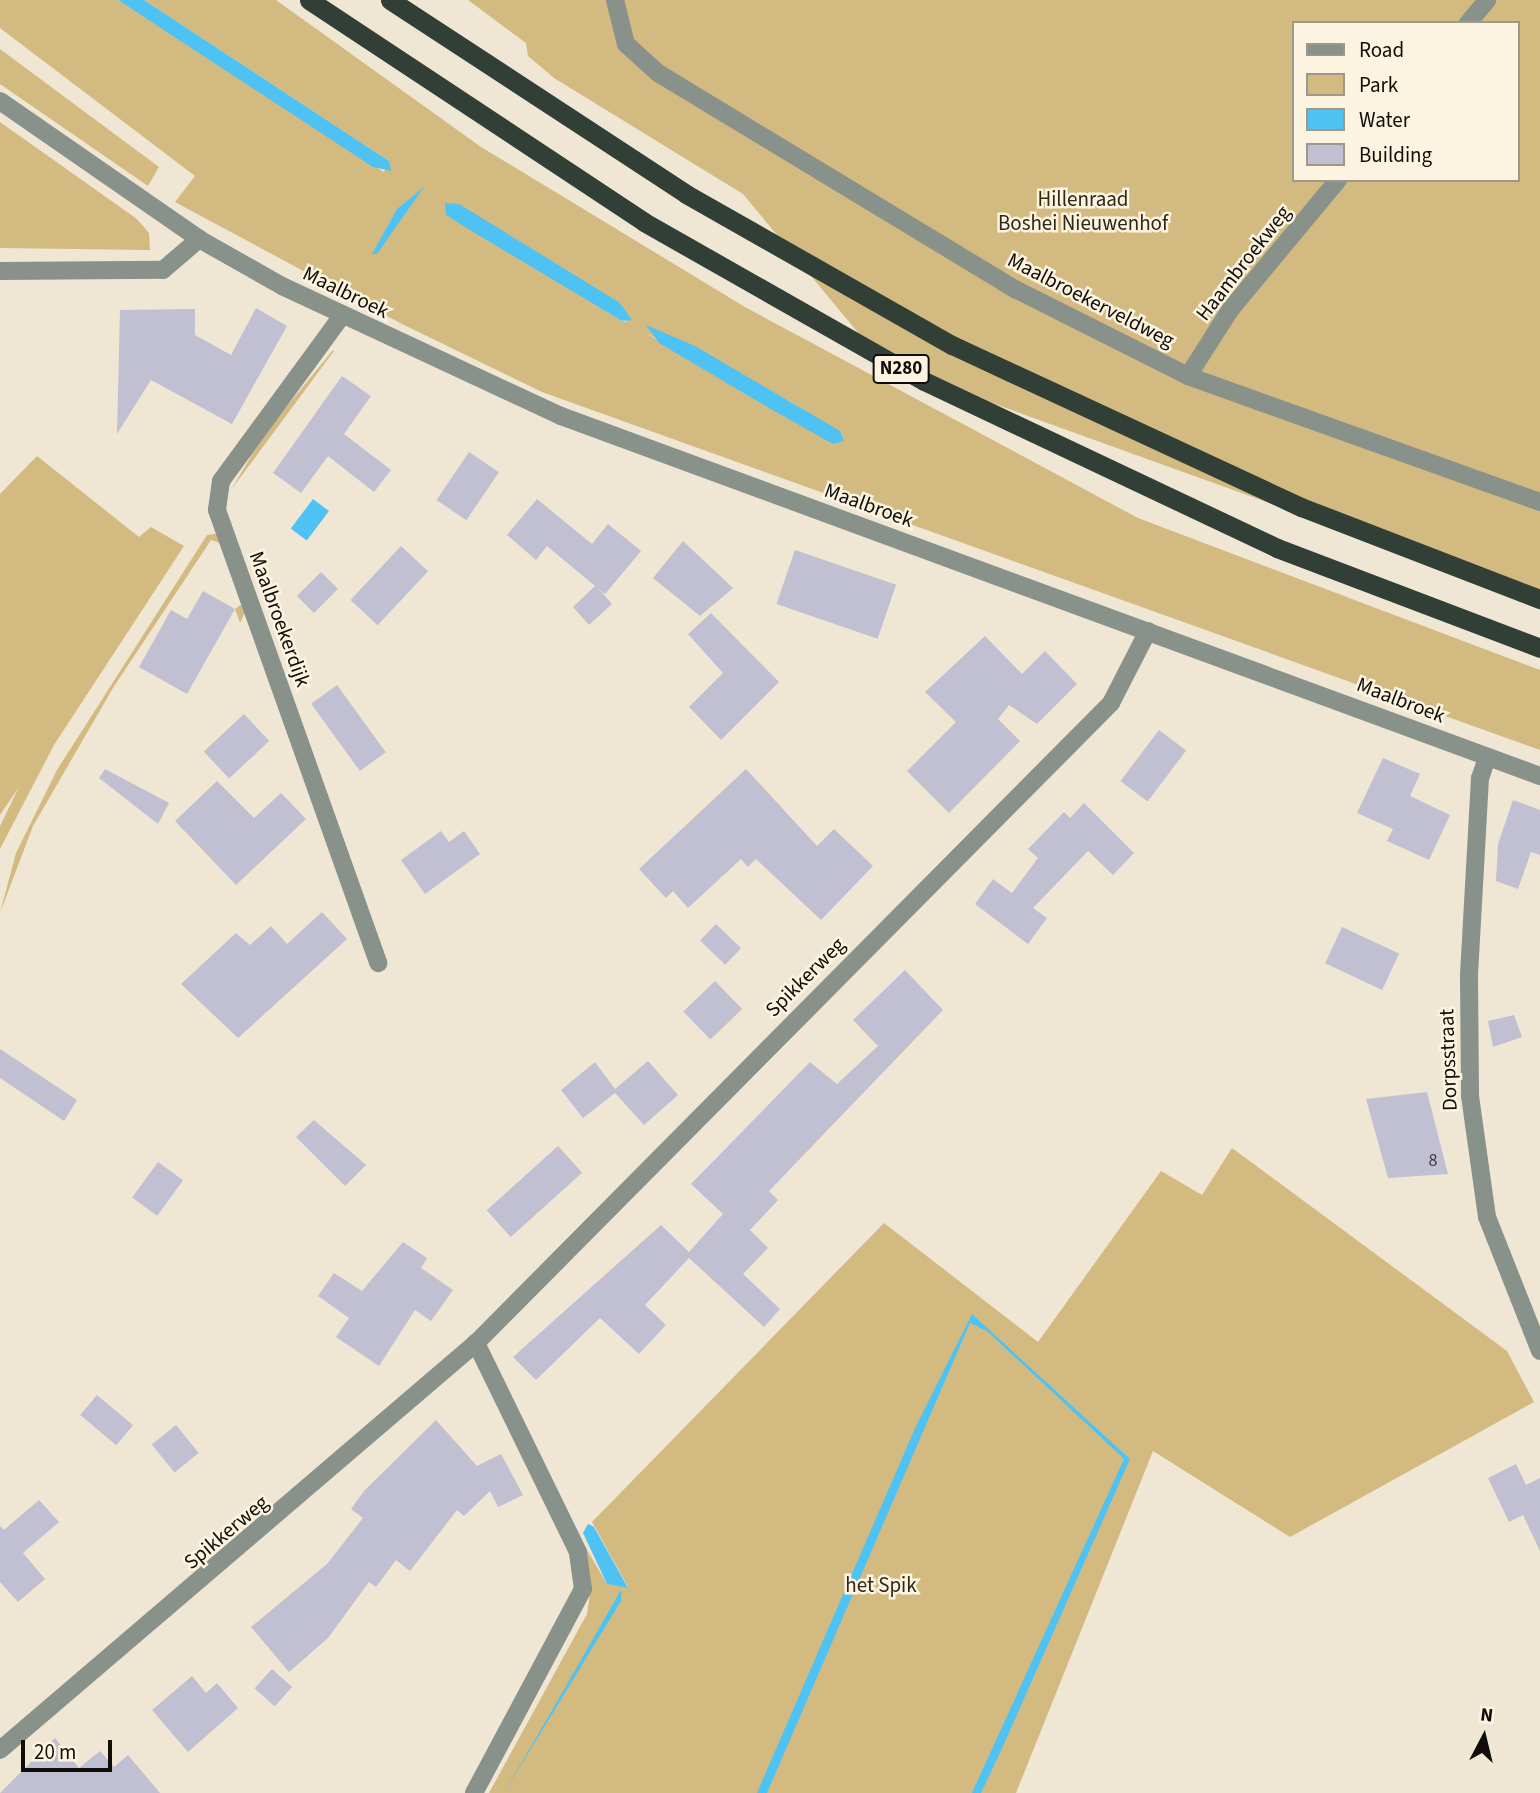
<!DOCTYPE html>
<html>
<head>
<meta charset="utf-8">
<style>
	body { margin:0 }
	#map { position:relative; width:1540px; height:1793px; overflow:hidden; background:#efe7d4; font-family:"Source Sans 3",sans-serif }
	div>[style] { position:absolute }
	.green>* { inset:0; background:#d2ba81 }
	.water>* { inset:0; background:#4ec2f3; transform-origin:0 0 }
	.building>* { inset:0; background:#c1bfd2; transform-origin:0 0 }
	.minor>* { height:18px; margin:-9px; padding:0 9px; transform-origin:9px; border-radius:9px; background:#89918b }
	.tertiary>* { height:18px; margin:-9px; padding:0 9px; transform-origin:9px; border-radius:9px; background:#89918b }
	.trunk>* { height:19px; margin:-9.5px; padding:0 9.5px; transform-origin:9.5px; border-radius:9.5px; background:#313f36 }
	span { translate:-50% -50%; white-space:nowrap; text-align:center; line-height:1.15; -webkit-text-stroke:5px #fcf4e1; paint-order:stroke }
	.number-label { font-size:18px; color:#3c3a3a }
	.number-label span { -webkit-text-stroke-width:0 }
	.shield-label span { padding:2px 5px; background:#fcf4e1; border:2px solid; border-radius:5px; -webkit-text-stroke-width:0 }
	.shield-label { font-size:19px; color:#100e08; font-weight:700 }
	.park-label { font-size:21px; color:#2f2817 }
	.street-label { font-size:21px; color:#100e08 }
	.legend { position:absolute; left:1292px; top:21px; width:228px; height:161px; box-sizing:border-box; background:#fcf4e1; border:2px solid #9e988a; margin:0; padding:9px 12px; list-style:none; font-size:21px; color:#100e08 }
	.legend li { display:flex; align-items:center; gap:14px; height:35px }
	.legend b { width:35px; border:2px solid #9e988a }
	.north { position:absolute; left:1449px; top:1702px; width:70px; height:70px; -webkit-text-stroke:5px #fcf4e1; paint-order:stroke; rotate:7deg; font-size:19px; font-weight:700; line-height:28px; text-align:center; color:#100e08 }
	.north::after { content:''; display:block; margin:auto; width:24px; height:32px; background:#100e08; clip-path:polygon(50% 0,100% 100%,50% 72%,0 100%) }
	.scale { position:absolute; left:21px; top:1740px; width:91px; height:32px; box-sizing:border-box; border:4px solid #100e08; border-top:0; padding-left:9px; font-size:21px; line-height:24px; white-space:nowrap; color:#100e08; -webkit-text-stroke:5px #fcf4e1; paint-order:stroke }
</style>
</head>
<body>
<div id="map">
	<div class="green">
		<i style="clip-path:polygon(evenodd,0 0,118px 0,384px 172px,389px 161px,144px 0,276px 0,481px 147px,745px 307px,1138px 518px,1540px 670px,1540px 750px,542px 392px,402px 324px,175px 202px,195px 176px,0 28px,0 0,447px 215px,620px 303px,627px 322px,622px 321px,447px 215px,0 0,646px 333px,791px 402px,844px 435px,705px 368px,646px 333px)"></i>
		<i style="clip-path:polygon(evenodd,468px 0,1540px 0,1540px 593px,1527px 596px,884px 364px,743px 194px,554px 78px,528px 56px,526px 43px,468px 0,1293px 23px,1517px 23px,1517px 180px,1293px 180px,1293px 23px)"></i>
		<i style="clip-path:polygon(0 49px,159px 167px,148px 186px,0 84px)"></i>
		<i style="clip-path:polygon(0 122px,137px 219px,149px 233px,150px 250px,0 248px)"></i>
		<i style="clip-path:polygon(333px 350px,334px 351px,231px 490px,265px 433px)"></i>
		<i style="clip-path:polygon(37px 456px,139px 537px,151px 527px,184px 546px,54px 745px,0 849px,0 826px,19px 787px,0 815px,0 494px)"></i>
		<i style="clip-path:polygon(220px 533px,246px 610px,240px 623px,235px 609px,242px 604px,220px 543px,211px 540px,113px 688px,33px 826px,0 913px,16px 853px,57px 770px,207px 535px)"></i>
		<i style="clip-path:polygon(1232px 1148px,1507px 1351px,1534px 1402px,1290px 1537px,1153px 1451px,1016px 1793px,489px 1793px,587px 1614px,591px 1588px,579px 1536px,607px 1584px,628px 1587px,592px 1522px,884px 1223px,1038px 1342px,1161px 1171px,1202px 1195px)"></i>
	</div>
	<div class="water">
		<i style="clip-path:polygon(118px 0,144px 0,389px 161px,391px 171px,373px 167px)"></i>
		<i style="clip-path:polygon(424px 187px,377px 254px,372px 254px,397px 209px)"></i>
		<i style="clip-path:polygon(445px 203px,459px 204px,620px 303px,632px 320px,622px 321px,465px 227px,446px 215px)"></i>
		<i style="clip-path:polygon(646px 325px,695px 346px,840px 431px,844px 441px,833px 444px,769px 408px,659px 343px)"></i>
		<i style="left:313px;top:499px;width:20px;height:37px;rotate:37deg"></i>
		<i style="clip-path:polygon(972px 1314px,1130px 1459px,1004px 1744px,981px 1793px,972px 1793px,1124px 1459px,987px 1331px,970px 1323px,767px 1793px,757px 1793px,916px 1426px)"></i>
		<i style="clip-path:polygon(588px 1524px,594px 1527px,628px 1588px,607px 1584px,583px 1533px)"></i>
		<i style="clip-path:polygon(621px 1590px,621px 1601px,504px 1793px,547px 1719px)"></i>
	</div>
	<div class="building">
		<i style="clip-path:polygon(256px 308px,287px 326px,232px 424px,151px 380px,117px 434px,120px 310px,195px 309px,195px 335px,231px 355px)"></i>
		<i style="clip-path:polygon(342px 376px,371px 396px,344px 434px,391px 470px,374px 492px,328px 456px,301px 493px,273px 473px)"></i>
		<i style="left:469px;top:452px;width:36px;height:58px;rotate:34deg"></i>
		<i style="clip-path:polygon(537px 499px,592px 544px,608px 524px,641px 551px,605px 594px,598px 588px,612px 604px,589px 625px,573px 607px,595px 586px,547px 546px,536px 560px,507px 535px)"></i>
		<i style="clip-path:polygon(683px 541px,733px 588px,700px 616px,653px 578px)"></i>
		<i style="left:401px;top:546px;width:37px;height:74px;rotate:43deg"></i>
		<i style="left:795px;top:550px;width:107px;height:57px;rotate:19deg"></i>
		<i style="left:321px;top:572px;width:24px;height:34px;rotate:45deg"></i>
		<i style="clip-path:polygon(203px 591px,235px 609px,187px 694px,139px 667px,171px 610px,187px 619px)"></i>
		<i style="clip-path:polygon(711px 613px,779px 682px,721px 740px,689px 707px,723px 673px,688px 634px)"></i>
		<i style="clip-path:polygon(985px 636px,1022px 674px,1045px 651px,1077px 684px,1037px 724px,1009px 705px,998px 719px,1020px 741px,949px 813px,907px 771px,956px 722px,925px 692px)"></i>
		<i style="left:337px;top:685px;width:83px;height:32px;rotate:54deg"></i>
		<i style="left:244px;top:714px;width:37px;height:55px;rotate:47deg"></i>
		<i style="left:1159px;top:730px;width:34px;height:64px;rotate:37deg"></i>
		<i style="clip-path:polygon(1383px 758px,1420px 774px,1410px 796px,1450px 815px,1429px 860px,1387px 841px,1393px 829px,1357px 813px)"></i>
		<i style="clip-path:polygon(105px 769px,169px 803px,158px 824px,99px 778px)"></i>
		<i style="clip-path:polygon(746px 769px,817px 846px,834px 829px,873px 866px,821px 920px,756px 859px,748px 867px,741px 859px,688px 908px,673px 891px,666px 898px,639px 869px)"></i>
		<i style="clip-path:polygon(217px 781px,254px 818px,281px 793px,306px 819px,236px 885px,175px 821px)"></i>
		<i style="clip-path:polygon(1513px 800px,1540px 810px,1540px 855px,1531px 852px,1518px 889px,1496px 881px,1498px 844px)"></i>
		<i style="clip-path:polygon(1084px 803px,1134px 853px,1113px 875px,1088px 851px,1033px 908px,1047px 918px,1028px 944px,975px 904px,993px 879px,1012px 893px,1038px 858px,1028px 849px,1064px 812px,1070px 818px)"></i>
		<i style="clip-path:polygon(441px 831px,449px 842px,464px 831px,480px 854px,425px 894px,401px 860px)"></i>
		<i style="clip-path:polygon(322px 912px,347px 939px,238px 1038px,181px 984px,236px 933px,250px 945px,271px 926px,287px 944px)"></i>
		<i style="left:716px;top:924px;width:35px;height:23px;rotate:44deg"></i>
		<i style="left:1342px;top:927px;width:63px;height:40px;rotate:25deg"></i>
		<i style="clip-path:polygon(905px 970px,943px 1010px,769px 1191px,778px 1200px,750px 1230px,768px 1248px,743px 1274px,780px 1309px,764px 1327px,689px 1258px,645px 1305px,666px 1325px,639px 1354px,600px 1318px,536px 1380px,513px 1357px,661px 1225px,689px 1252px,723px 1214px,691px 1184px,810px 1062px,837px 1084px,878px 1046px,853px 1020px)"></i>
		<i style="left:715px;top:981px;width:39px;height:44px;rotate:46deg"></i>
		<i style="clip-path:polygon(1514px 1015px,1522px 1037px,1493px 1047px,1488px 1021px)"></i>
		<i style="clip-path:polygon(0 1049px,77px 1100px,64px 1121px,0 1078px)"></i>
		<i style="clip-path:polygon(648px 1061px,678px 1095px,644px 1125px,615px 1093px,583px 1118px,561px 1090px,595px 1062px,615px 1089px)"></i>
		<i style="clip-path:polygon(1427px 1092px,1448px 1174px,1388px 1178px,1366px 1099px)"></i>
		<i style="clip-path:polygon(314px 1120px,366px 1165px,345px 1186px,296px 1137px)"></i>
		<i style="left:558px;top:1146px;width:36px;height:96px;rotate:48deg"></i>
		<i style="left:158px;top:1162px;width:31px;height:44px;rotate:36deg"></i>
		<i style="clip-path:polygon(403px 1242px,427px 1258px,421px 1268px,453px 1290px,431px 1321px,415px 1310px,379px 1366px,336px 1337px,349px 1318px,318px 1296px,334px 1273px,362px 1291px)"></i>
		<i style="left:97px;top:1395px;width:47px;height:26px;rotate:40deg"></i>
		<i style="clip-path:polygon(436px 1420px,477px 1466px,501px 1454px,523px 1495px,498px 1507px,490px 1491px,464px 1516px,457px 1510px,410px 1571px,396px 1560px,376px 1587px,369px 1582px,328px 1638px,289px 1672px,251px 1627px,327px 1564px,363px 1518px,351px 1509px,364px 1491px)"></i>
		<i style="left:176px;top:1425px;width:36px;height:31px;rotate:51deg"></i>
		<i style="clip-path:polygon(1516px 1464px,1526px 1485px,1540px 1478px,1540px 1551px,1523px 1515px,1509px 1522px,1488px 1478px)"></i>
		<i style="clip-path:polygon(39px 1500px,59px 1522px,23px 1553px,45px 1579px,18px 1602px,0 1582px,0 1526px,4px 1530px)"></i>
		<i style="left:272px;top:1669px;width:27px;height:26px;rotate:42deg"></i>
		<i style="clip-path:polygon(192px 1676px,206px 1693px,217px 1683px,238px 1708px,188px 1752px,152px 1710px)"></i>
		<i style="clip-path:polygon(55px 1738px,79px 1768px,100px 1751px,114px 1767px,128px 1755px,160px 1793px,0 1793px)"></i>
	</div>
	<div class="minor">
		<i style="left:615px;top:0;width:45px;rotate:76deg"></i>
		<i style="left:626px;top:44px;width:43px;rotate:42.2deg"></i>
		<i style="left:658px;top:73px;width:419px;rotate:31.2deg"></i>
		<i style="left:1017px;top:290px;width:191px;rotate:26.7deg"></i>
		<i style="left:1188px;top:376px;width:374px;rotate:19.7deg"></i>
		<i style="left:1468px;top:23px;width:30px;rotate:-50deg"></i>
		<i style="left:0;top:271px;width:163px;rotate:-0.4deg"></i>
		<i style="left:163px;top:270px;width:48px;rotate:-40.7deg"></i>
		<i style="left:341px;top:317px;width:203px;rotate:126.2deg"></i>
		<i style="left:221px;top:481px;width:29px;rotate:98deg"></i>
		<i style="left:217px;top:510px;width:481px;rotate:70.4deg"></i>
		<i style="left:1188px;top:376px;width:78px;rotate:-57.5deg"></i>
		<i style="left:1230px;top:310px;width:169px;rotate:-50.3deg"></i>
		<i style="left:1487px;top:758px;width:21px;rotate:109deg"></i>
		<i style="left:1480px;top:778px;width:198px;rotate:93.2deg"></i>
		<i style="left:1469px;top:976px;width:120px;rotate:89.5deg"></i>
		<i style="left:1470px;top:1096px;width:122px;rotate:82deg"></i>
		<i style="left:1487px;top:1217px;width:144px;rotate:68.4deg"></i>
		<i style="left:0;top:1750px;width:626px;rotate:-40.53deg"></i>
		<i style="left:476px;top:1343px;width:902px;rotate:-45.22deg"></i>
		<i style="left:1111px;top:703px;width:81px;rotate:-62.8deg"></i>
		<i style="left:474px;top:1793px;width:231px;rotate:-61.9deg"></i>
		<i style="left:583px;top:1589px;width:37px;rotate:-98deg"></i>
		<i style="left:578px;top:1552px;width:233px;rotate:-116deg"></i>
	</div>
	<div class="tertiary">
		<i style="left:0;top:101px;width:242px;rotate:34.7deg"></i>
		<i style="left:199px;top:239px;width:95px;rotate:29.5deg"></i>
		<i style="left:282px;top:286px;width:308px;rotate:25deg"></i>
		<i style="left:561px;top:416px;width:1043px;rotate:20.19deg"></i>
	</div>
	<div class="trunk">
		<i style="left:309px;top:0;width:402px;rotate:33.5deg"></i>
		<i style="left:644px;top:222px;width:322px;rotate:29.6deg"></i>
		<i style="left:924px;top:381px;width:391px;rotate:25.3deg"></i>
		<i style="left:1277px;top:548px;width:281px;rotate:20.8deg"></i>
		<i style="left:390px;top:0;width:354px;rotate:33.2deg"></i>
		<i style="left:686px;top:194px;width:306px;rotate:29.6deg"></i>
		<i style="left:952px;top:345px;width:385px;rotate:24.9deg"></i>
		<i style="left:1301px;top:507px;width:256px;rotate:21.1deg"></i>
	</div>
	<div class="number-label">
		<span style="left:1433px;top:1161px">8</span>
	</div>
	<div class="shield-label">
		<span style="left:901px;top:369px">N280</span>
	</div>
	<div class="park-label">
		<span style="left:1083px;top:211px">Hillenraad<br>Boshei Nieuwenhof</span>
		<span style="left:881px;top:1585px">het Spik</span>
	</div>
	<div class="street-label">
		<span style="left:1243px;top:263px;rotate:-52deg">Haambroekweg</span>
		<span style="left:346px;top:292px;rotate:26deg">Maalbroek</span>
		<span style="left:1091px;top:300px;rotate:27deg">Maalbroekerveldweg</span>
		<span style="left:869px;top:505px;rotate:20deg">Maalbroek</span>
		<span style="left:280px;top:619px;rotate:70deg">Maalbroekerdijk</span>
		<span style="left:1401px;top:700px;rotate:21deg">Maalbroek</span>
		<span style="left:805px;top:977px;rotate:-45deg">Spikkerweg</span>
		<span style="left:1448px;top:1060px;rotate:-92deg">Dorpsstraat</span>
		<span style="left:226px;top:1532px;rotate:-40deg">Spikkerweg</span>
	</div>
	<ul class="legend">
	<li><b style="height:9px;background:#89918b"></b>Road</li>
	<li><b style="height:19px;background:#d2ba81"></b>Park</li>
	<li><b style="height:19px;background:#4ec2f3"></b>Water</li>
	<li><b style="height:19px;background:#c1bfd2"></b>Building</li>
	</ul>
	<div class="north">N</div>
	<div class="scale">20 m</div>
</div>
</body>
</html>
